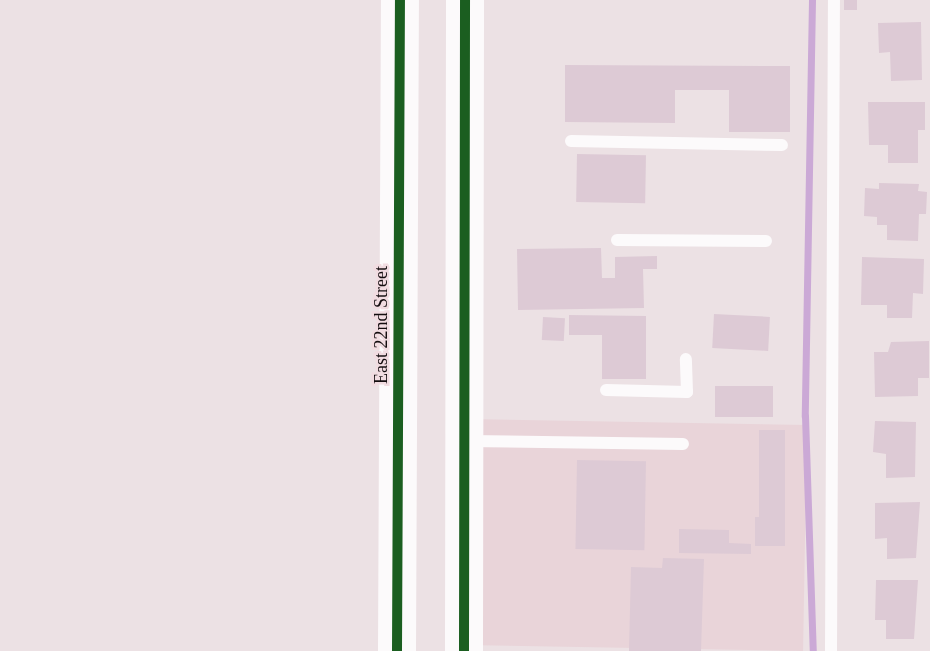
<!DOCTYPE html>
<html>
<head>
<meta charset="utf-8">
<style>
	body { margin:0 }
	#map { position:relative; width:930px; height:651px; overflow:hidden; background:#ece1e4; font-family:"Times New Roman",serif }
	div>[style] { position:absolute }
	.built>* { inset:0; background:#e9d4d9; transform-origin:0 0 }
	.stream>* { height:7px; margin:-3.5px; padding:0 3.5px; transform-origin:3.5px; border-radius:3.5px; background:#cba9d6 }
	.building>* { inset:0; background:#ddcad5; transform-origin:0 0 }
	.lane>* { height:12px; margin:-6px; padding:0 6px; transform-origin:6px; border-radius:6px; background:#fcfafb }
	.primary>* { height:38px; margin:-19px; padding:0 19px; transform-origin:19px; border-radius:19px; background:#fcfafb }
	.cycleway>* { height:10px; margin:-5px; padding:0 5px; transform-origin:5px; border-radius:5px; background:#1b5e20 }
	span { translate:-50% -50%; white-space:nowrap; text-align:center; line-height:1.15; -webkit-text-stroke:5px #f1dce1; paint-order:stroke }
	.street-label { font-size:18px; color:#140d0f }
</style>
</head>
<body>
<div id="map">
	<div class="built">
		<i style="left:807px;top:425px;width:226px;height:324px;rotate:91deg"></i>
	</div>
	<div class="stream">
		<i style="left:812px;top:0;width:416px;rotate:91deg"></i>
		<i style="left:805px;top:416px;width:235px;rotate:88.1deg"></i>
	</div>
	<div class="building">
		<i style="left:844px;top:0;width:13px;height:10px"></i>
		<i style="clip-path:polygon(921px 22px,922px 80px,891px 81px,890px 52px,879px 53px,878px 23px)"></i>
		<i style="clip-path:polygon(565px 65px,790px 66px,790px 132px,729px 132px,729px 90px,675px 90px,675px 123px,565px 122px)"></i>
		<i style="clip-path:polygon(868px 102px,925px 102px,925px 130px,918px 130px,918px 163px,888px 163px,888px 145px,869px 145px)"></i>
		<i style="left:577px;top:154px;width:69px;height:48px;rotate:1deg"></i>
		<i style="clip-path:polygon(879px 183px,919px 184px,918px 191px,927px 192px,926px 214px,919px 214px,918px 241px,887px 240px,887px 225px,877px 225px,877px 217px,864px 216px,865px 188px,879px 189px)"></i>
		<i style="clip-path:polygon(601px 248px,602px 278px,615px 278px,615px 257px,657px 256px,657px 269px,643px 269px,644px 308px,518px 310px,517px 249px)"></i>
		<i style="clip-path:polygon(862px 257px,924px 259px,923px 294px,913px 293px,912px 318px,887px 318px,887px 305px,861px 305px)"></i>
		<i style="left:714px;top:314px;width:56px;height:34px;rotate:3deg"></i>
		<i style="clip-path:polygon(569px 315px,646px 316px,646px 379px,602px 379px,602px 335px,569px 335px)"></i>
		<i style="left:543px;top:317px;width:22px;height:23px;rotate:3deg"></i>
		<i style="clip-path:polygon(929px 341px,929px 378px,918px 378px,918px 396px,875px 397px,874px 352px,888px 352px,891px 342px)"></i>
		<i style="left:773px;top:386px;width:31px;height:58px;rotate:90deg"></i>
		<i style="clip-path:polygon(875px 421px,916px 422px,915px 477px,886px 478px,886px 454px,873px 452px)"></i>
		<i style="clip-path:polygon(759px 430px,785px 430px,785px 546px,755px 546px,755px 517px,759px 517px)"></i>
		<i style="left:577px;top:460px;width:69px;height:89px;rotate:1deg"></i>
		<i style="clip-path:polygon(920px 502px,916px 558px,887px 559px,887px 538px,875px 539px,875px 503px)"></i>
		<i style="clip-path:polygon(679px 529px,729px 530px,729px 543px,751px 544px,751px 554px,679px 553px)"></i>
		<i style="clip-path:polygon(663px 558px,704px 559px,701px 651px,629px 651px,631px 567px,662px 568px)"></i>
		<i style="clip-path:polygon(876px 580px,918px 580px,914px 639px,886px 639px,886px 620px,875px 620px)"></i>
	</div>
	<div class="lane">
		<i style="left:571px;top:141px;width:211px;rotate:1.1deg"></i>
		<i style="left:617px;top:240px;width:149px;rotate:0.4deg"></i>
		<i style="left:606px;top:390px;width:81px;rotate:1.4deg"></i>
		<i style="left:687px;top:392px;width:33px;rotate:-92deg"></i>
		<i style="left:467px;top:441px;width:216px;rotate:0.8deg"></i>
		<i style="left:831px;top:651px;width:651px;rotate:-89.74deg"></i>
	</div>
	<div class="primary">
		<i style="left:397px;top:651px;width:651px;rotate:-89.74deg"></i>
		<i style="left:464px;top:651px;width:651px;rotate:-89.91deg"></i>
	</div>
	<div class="cycleway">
		<i style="left:397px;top:651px;width:651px;rotate:-89.74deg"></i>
		<i style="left:464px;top:651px;width:651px;rotate:-89.91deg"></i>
	</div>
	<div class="street-label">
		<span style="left:381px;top:325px;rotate:-90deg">East 22nd Street</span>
	</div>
</div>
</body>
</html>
